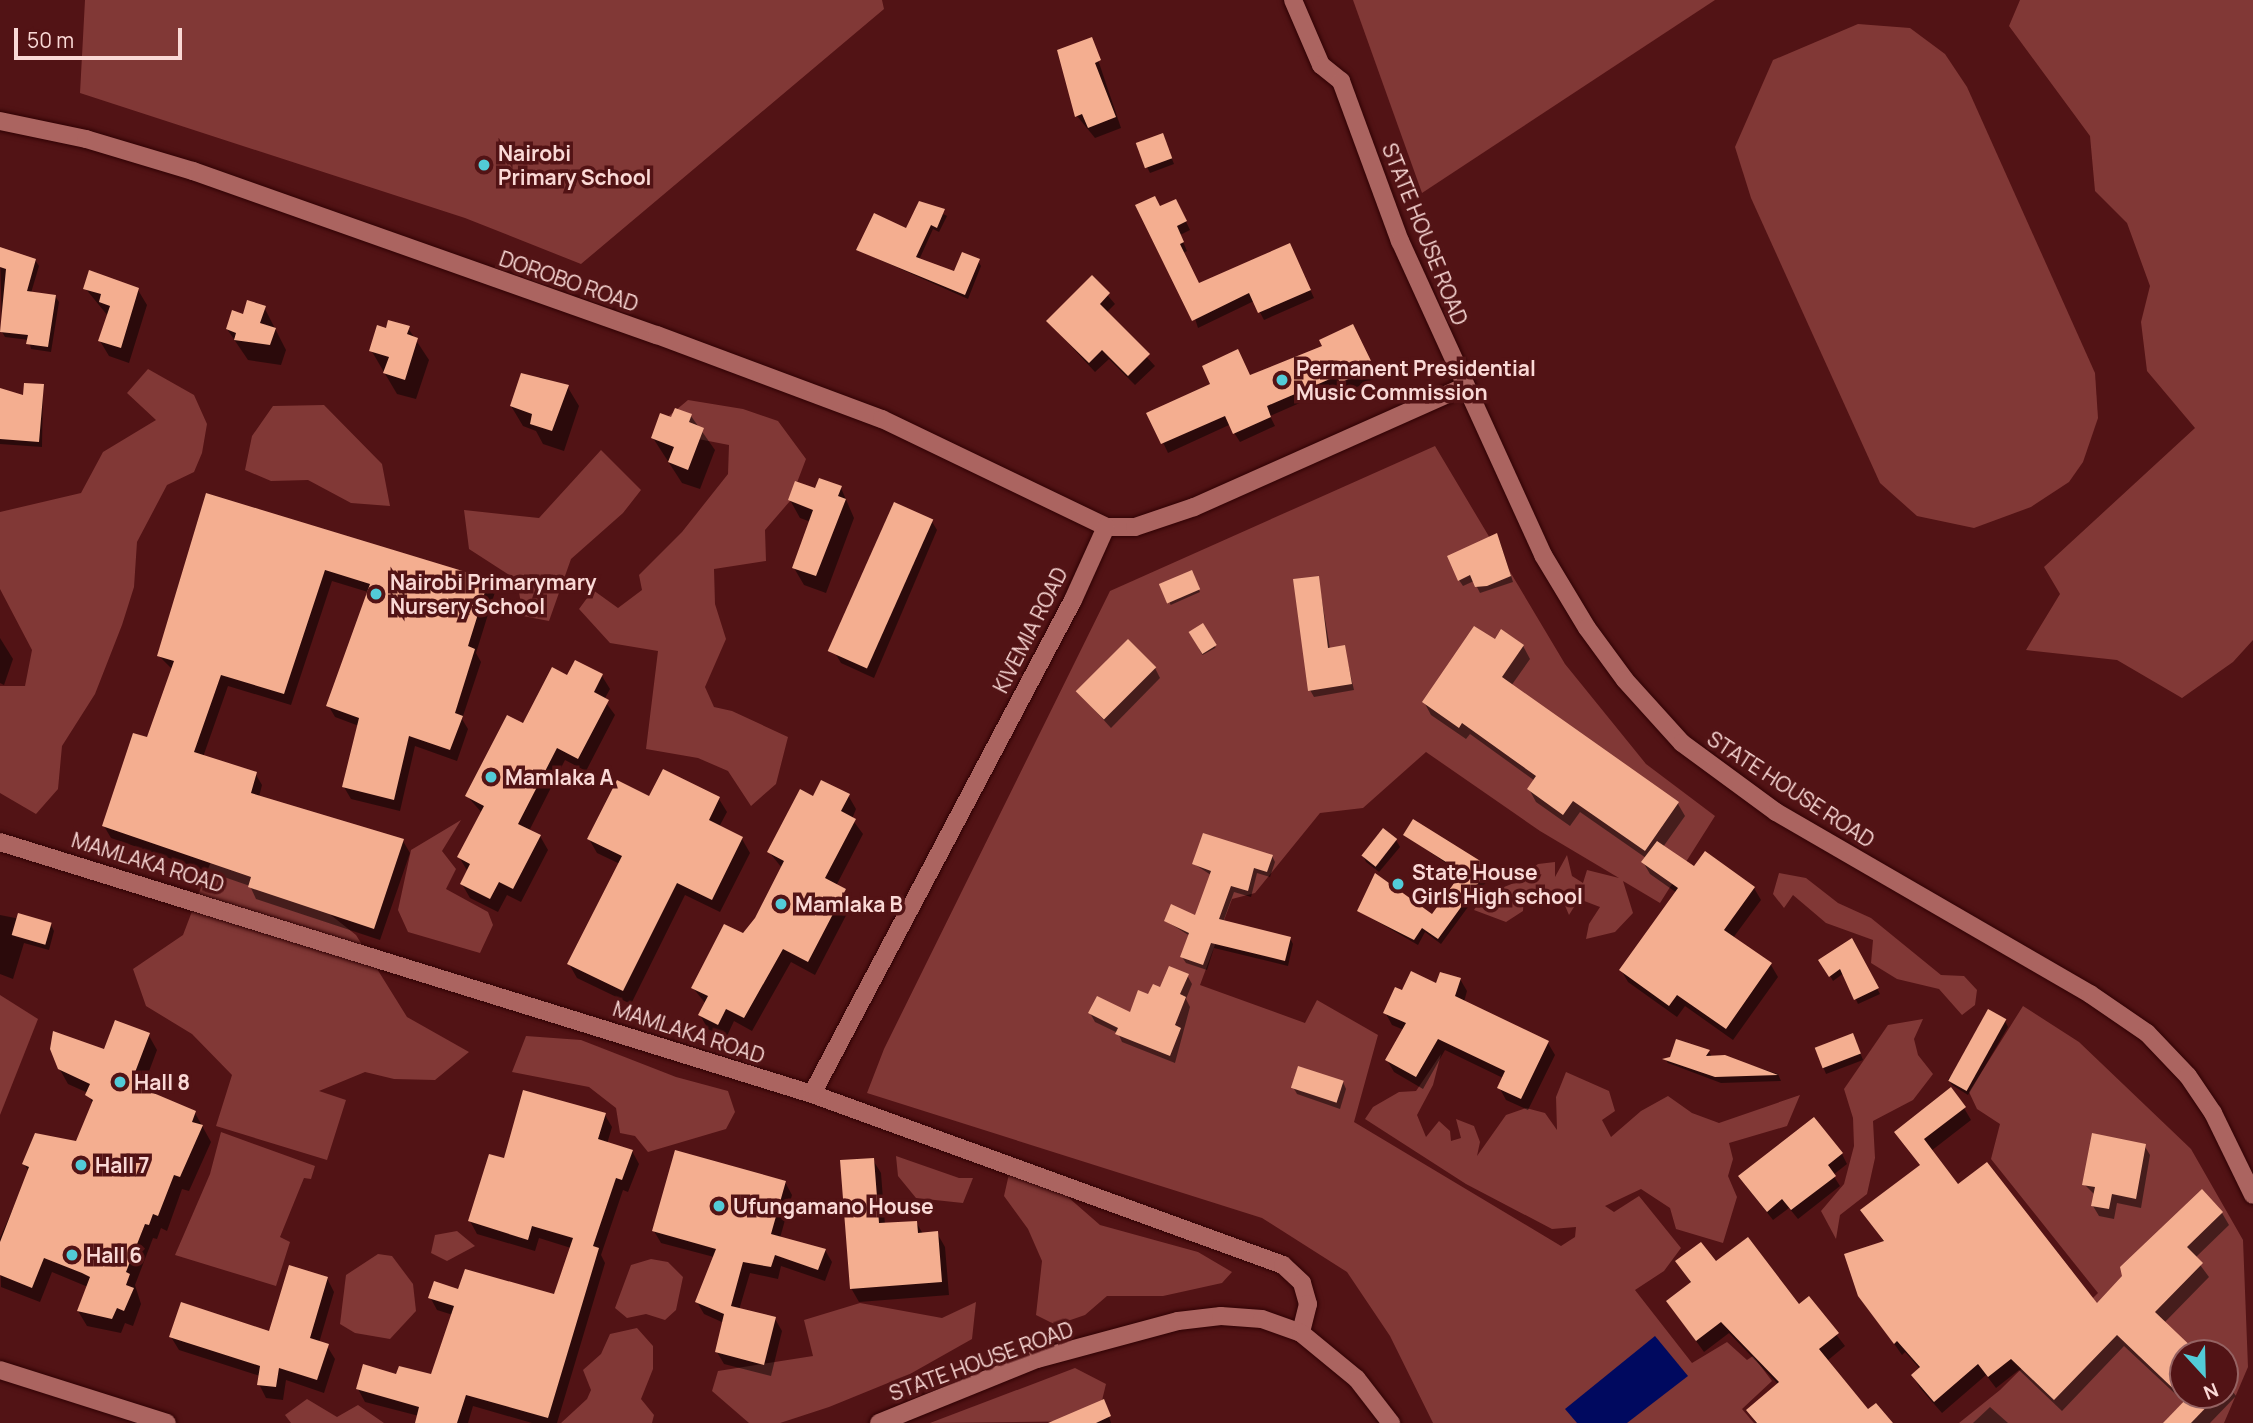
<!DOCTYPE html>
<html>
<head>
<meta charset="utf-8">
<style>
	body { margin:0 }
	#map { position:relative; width:2253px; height:1423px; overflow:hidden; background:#521315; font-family:Manrope,sans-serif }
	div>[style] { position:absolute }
	.green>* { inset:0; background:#813836 }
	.water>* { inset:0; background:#00095f }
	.shadow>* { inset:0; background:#0007; transform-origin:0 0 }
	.building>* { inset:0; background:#f4ae90; transform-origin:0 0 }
	.roads { filter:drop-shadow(0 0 2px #2f0204) drop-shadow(0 0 2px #2f0204) }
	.street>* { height:18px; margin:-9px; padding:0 9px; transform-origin:9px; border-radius:9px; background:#ab6460 }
	.secondary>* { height:18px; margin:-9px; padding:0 9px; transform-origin:9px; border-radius:9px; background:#ab6460 }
	.dots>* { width:19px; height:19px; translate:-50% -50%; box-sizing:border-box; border:4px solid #521315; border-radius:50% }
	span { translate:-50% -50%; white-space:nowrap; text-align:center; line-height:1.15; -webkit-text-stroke:7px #521315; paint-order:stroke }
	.poi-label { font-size:21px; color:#fad9d6; font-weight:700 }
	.left { translate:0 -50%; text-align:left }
	.street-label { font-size:21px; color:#fad9d6 }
	.north { position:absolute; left:2169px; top:1339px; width:70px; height:70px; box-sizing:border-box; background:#521315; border:2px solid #956262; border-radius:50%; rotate:158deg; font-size:19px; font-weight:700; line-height:28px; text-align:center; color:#fad9d6 }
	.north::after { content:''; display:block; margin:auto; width:24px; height:32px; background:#52cbd7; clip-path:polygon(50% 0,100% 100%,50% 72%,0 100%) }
	.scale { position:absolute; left:14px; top:28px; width:168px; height:32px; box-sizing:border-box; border:4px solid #fad9d6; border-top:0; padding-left:9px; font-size:21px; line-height:24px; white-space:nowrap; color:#fad9d6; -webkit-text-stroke:5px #521315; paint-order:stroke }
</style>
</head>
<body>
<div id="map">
	<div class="green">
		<i style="clip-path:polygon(85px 0,882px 0,884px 9px,581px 264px,465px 218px,80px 93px)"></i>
		<i style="clip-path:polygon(1353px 0,1715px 0,1422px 193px)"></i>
		<i style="clip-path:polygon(2020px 0,2253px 0,2253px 640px,2233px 662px,2182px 698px,2117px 660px,2026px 650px,2060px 594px,2044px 567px,2195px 428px,2147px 371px,2141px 322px,2150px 286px,2127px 223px,2095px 191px,2090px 136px,2009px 26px)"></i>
		<i style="clip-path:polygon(1858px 24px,1910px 28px,1945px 54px,1967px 87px,2095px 373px,2098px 418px,2083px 462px,2069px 482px,2031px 507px,1974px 528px,1917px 516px,1880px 483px,1751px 198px,1735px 147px,1773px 60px)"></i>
		<i style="clip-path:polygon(148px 369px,194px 395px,207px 424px,202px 453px,194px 472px,167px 485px,137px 542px,134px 587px,122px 625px,95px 694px,62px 746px,58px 789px,36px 814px,0 793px,0 686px,25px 686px,32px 650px,0 589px,0 512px,81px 493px,103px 452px,156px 420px,127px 393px)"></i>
		<i style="clip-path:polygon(688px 400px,743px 409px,778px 421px,806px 459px,790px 501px,765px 530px,766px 561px,714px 569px,715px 604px,726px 639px,705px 687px,714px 707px,732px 711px,788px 737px,776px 784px,751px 806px,728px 771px,698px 758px,646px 749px,658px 651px,610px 643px,579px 609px,593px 590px,618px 608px,642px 590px,639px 575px,682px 532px,728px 474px,729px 445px,693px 438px,663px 421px)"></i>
		<i style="clip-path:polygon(324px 405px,382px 464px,390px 506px,351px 503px,308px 480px,271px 481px,245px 470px,252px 436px,273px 406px)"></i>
		<i style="clip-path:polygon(1435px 446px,1565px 664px,1646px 764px,1715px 816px,1660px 903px,1623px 881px,1633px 913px,1615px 932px,1586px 939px,1589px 924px,1600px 907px,1579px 899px,1569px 915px,1560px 894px,1524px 894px,1523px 911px,1506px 922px,1474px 910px,1484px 895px,1514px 883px,1538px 864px,1555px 862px,1555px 877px,1567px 855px,1572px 876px,1583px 883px,1587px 870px,1619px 878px,1540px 831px,1426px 752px,1363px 808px,1320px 813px,1255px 893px,1232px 899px,1200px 985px,1305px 1023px,1317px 1000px,1378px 1035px,1354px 1122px,1561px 1246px,1575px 1237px,1576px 1227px,1552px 1229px,1466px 1184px,1365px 1119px,1373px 1107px,1399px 1092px,1416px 1091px,1441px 1054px,1433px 1085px,1417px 1115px,1426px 1137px,1439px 1121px,1450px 1131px,1451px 1141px,1461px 1138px,1456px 1119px,1474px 1126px,1480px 1142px,1477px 1156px,1506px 1115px,1526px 1108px,1545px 1113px,1557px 1130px,1556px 1097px,1566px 1072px,1609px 1091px,1615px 1111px,1602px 1120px,1611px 1137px,1641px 1111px,1668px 1096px,1692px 1113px,1719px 1123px,1800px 1095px,1787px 1126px,1729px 1143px,1733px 1159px,1728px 1176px,1737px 1197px,1723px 1243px,1676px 1229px,1670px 1208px,1641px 1189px,1605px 1206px,1614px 1212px,1639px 1196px,1681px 1248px,1664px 1271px,1635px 1290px,1692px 1363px,1727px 1342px,1747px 1360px,1753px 1356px,1772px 1381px,1742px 1409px,1754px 1423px,1433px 1423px,1390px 1336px,1347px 1272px,1262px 1218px,867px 1093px,884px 1049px,1110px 591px)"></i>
		<i style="clip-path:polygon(601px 450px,641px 490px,623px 513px,571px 559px,549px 621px,523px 616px,517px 580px,469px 549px,464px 510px,539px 518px)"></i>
		<i style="clip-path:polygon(461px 820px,442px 851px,456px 869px,446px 889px,488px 912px,493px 925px,480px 953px,408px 932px,398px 910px,411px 850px)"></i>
		<i style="clip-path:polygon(213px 856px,327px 912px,356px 935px,407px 1017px,469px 1052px,435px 1080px,394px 1079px,365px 1072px,319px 1091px,346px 1100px,327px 1160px,216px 1126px,232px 1075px,192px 1034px,146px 1006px,133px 969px,183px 935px)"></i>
		<i style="clip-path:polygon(1779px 873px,1806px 878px,1838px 903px,1871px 918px,1941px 975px,1964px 976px,1977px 990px,1975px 1005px,1962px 1015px,1939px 989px,1897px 979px,1871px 963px,1873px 940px,1826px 923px,1793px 895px,1784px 908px,1773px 894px)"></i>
		<i style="clip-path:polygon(0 995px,38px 1019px,0 1115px)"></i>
		<i style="clip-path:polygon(evenodd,2023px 1006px,2079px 1042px,2191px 1149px,2243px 1240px,2248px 1367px,2224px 1423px,1959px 1423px,2000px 1390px,2098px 1293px,1991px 1159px,2000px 1124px,1977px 1109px,1969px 1092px,2023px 1006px,2183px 1353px,2225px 1353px,2225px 1395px,2183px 1395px,2183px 1353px)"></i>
		<i style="clip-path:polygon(1923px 1019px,1914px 1039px,1918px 1055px,1933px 1074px,1913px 1100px,1873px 1121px,1875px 1158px,1867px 1194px,1840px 1215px,1836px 1239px,1821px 1211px,1844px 1184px,1854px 1146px,1853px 1118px,1844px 1089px,1888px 1025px)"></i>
		<i style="clip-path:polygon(526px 1036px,581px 1040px,676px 1077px,728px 1091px,735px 1112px,726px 1129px,648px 1152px,635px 1136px,620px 1133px,616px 1108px,589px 1087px,512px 1072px)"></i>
		<i style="clip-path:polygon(221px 1132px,315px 1166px,311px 1179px,304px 1178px,280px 1237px,290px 1242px,276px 1286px,175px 1255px,210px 1174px)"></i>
		<i style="clip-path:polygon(896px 1156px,959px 1178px,973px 1178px,963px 1203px,916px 1198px,898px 1176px)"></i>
		<i style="clip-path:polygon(1009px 1174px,1061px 1191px,1100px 1225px,1198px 1252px,1232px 1272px,1222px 1283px,1163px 1296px,1107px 1296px,1085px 1315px,1056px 1325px,1036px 1315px,1042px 1261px,1028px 1229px,1004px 1196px)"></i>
		<i style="clip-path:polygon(457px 1231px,475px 1246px,447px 1261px,431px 1253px,435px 1235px)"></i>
		<i style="clip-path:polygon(378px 1254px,392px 1256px,413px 1284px,416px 1311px,390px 1339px,355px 1333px,340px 1324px,346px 1275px)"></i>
		<i style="clip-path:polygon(651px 1259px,668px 1262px,683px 1277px,676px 1310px,665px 1320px,646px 1314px,627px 1318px,615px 1308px,631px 1265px)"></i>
		<i style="clip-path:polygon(976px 1302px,972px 1339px,910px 1374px,829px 1407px,780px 1423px,749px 1423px,712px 1391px,718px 1371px,813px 1356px,804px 1320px,860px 1303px,942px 1318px)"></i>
		<i style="clip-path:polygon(637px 1328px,653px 1346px,653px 1369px,641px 1399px,654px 1415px,652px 1423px,561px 1423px,587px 1399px,591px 1390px,583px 1370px,601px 1354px,610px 1334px)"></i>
		<i style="clip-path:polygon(1075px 1368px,1106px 1384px,1097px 1421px,930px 1423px)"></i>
		<i style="clip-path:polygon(307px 1399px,337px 1417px,358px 1405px,384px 1423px,291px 1423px,285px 1415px)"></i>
	</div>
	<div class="water">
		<i style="clip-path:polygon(1655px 1336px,1688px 1376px,1627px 1423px,1577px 1423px,1565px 1409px)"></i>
	</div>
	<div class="shadow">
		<i style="clip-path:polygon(1091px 39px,1121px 128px,1095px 138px,1077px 116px)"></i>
		<i style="clip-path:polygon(1165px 141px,1174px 164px,1150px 173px,1147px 167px)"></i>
		<i style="clip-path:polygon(920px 202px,947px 216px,939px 232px,933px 229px,919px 260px,955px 273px,978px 261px,981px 266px,968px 299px,858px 250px,907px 231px)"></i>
		<i style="clip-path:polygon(1160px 208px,1180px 209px,1190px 230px,1180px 235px,1187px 251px,1183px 253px,1198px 285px,1294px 253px,1314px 298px,1264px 320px,1254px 301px,1198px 328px)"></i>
		<i style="clip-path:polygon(0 249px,35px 260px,39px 266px,31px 293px,55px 296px,59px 302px,51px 352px,31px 349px,29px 340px,5px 337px,2px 332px)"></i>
		<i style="clip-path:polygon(1092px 277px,1115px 304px,1106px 313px,1155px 366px,1135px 385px,1109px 359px,1095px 372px,1048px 321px)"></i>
		<i style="clip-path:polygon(85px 288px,138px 290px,147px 305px,129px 363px,109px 356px,100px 341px,108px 316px)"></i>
		<i style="clip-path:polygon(264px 307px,286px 350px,281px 365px,248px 360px,227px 329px)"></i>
		<i style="clip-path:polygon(408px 328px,429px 360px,416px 399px,397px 394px,371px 350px,387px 330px)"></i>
		<i style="clip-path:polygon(1357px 335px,1377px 377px,1347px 392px,1343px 384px,1270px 416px,1275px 426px,1240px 442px,1229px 425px,1168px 453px,1149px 413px)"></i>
		<i style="clip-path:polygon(540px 377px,567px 386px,579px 406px,564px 451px,543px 444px,536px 431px,523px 426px,511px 406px)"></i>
		<i style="clip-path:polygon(43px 386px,42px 447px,0 444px,0 390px,25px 397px)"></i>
		<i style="clip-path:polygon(691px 416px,715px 450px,700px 489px,682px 483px,653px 438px,672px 419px)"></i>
		<i style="clip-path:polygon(841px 488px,854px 518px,826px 593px,804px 585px,794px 568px,811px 522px,800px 518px,790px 500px)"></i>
		<i style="clip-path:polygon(207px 495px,488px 581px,495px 592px,476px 653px,481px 662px,462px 719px,468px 729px,457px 761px,415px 746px,400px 811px,351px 799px,344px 787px,359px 726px,335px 717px,328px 705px,368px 592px,332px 581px,291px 705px,228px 686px,203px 757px,255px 773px,262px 785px,259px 797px,403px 841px,410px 853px,380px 940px,256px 899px,250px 886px,111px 838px,104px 826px,148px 739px,173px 670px,159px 656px)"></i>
		<i style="clip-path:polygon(931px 520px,937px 530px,874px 678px,841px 663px,835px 653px)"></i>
		<i style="clip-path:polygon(1500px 542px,1513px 582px,1480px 593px,1474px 581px,1463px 586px,1459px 580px)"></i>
		<i style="left:1191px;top:572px;width:22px;height:32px;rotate:66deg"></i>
		<i style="clip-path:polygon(1318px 577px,1330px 649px,1344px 647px,1354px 690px,1314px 697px,1310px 690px)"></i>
		<i style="left:1203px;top:625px;width:26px;height:15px;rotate:61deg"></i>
		<i style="clip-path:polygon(0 638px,13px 659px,4px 685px,0 683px)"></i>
		<i style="clip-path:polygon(1495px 641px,1523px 646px,1530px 659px,1511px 686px,1678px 804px,1685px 816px,1663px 847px,1694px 869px,1754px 888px,1761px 900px,1733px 938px,1771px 965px,1778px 977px,1733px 1040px,1685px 1006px,1677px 1017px,1628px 982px,1621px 970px,1677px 893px,1650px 874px,1643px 862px,1646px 858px,1580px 812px,1570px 826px,1536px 802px,1529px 789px,1535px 781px,1470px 734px,1466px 739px,1431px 715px,1424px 702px)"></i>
		<i style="clip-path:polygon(1155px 668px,1160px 678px,1111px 728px,1079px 693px)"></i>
		<i style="clip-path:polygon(602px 676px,610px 689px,604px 700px,615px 715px,586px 771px,565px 760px,529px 831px,540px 836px,548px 850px,521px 902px,507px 895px,498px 912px,470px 898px,462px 884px,468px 872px,459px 857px,482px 813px,467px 796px,568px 677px)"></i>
		<i style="clip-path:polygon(848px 795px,856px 809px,852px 819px,863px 834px,836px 886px,852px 904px,815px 975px,791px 962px,752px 1031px,734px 1021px,726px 1038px,708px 1029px,700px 1015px,706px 1004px,693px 988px,756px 919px,782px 868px,769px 852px,814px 798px)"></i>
		<i style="clip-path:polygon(719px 799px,727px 812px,719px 827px,742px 839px,750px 853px,720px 912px,685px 895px,631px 1004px,577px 978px,569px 964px,620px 864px,597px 853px,589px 839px)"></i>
		<i style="clip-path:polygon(1405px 835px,1489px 868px,1492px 874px,1441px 944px,1425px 932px,1418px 945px,1359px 911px,1432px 916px,1462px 874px)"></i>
		<i style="clip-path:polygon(1396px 840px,1400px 847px,1379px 872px,1366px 862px,1363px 855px)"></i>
		<i style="clip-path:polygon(1272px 856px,1275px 862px,1270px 877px,1257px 873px,1251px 897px,1234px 892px,1223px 922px,1290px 938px,1293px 944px,1288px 966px,1214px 948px,1207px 970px,1186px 963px,1182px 957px,1190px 936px,1166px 921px,1196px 917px,1211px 875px,1194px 864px)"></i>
		<i style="clip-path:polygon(0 915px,51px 925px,54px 931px,49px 950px,24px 943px,13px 979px,0 974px)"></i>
		<i style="clip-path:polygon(1852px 940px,1880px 994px,1858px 1004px,1844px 973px,1833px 981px,1821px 960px)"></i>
		<i style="clip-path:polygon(1187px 975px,1192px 984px,1186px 999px,1190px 1007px,1175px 1063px,1122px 1042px,1118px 1033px,1095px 1022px,1090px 1013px,1131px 1015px,1161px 989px)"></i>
		<i style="clip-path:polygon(1460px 979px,1467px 991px,1464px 1002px,1548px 1043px,1555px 1055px,1528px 1110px,1506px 1100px,1499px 1087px,1503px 1078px,1445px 1050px,1423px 1089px,1394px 1072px,1387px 1060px,1404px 1030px,1392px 1025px,1385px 1012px,1403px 993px)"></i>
		<i style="clip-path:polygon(2005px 1021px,2008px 1027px,1968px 1095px,1952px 1085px,1948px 1079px)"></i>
		<i style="clip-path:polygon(148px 1034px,157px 1050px,145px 1082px,160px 1098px,195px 1113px,211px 1142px,189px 1191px,182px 1189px,167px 1231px,161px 1228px,157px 1239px,153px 1238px,135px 1285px,141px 1304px,133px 1326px,125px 1323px,121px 1333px,87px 1326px,78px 1311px,88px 1287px,52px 1272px,40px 1302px,1px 1287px,0 1238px,29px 1172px,24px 1164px,78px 1143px,93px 1105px,88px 1093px,68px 1084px,59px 1068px)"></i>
		<i style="clip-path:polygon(1677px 1041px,1709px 1052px,1712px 1057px,1725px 1057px,1778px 1074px,1781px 1081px,1721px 1083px,1668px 1063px,1665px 1059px,1671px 1059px)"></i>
		<i style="clip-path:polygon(1856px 1042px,1863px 1060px,1826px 1074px,1816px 1049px)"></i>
		<i style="clip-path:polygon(1343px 1082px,1346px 1089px,1340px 1109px,1297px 1094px,1293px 1087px)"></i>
		<i style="clip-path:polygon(1964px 1108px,1971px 1120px,1931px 1151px,1958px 1187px,2096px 1305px,2222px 1213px,2229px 1225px,2195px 1258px,2209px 1277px,2164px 1323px,2196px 1353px,2183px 1353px,2183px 1395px,2225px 1395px,2225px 1381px,2236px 1396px,2210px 1423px,2165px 1423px,2185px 1403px,2124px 1346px,2062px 1411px,2019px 1370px,1996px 1388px,1986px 1375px,1942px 1413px,1920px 1388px,1913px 1376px,1920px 1369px,1905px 1352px,1902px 1355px,1860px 1295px,1884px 1242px,1863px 1211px,1921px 1166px,1897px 1133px)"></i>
		<i style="clip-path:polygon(605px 1115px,612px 1127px,607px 1144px,632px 1151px,639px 1164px,628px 1192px,623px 1190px,601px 1255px,605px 1263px,557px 1423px,532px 1423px,473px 1406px,468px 1423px,417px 1423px,419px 1416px,365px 1402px,358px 1389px,398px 1376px,432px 1376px,453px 1315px,437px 1310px,430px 1297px,459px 1292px,555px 1296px,571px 1248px,539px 1238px,535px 1251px,477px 1234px,470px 1221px,505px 1161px)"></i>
		<i style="clip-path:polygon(2144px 1145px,2150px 1155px,2141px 1208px,2117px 1203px,2114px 1219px,2099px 1216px,2093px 1206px,2095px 1195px,2084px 1184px)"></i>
		<i style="clip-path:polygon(1842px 1154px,1847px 1164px,1833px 1175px,1840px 1186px,1798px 1219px,1789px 1208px,1773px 1220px,1746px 1186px)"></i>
		<i style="clip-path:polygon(873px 1160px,881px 1173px,885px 1225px,916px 1222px,923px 1234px,937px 1233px,945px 1247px,949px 1295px,859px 1302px,851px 1288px)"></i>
		<i style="clip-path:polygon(785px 1182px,792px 1195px,780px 1238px,825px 1250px,832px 1262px,825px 1281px,781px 1266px,778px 1279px,750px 1273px,739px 1310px,775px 1319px,782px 1331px,771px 1376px,724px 1364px,717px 1352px,724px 1323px,704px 1314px,697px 1302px,714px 1257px,661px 1243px,654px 1231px)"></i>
		<i style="clip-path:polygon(1677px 1262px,1716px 1264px,1798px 1306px,1808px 1298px,1845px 1346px,1827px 1361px,1868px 1411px,1891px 1423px,1756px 1423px,1748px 1410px,1779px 1385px,1729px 1333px,1704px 1352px,1668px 1302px,1692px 1284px)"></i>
		<i style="clip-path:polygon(327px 1278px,334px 1292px,319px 1343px,327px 1346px,335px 1359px,324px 1393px,286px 1380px,283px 1400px,266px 1398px,259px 1384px,260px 1376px,179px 1350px,171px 1337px,270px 1333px)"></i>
		<i style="clip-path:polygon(1106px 1406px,1111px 1423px,1048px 1423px)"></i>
		<i style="clip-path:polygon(1990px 1407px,2008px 1423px,1973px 1423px)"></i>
	</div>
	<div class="building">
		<i style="clip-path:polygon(1092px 37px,1101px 60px,1095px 63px,1116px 117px,1088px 128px,1082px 114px,1075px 117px,1057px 50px)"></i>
		<i style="left:1163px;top:133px;width:27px;height:29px;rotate:70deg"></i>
		<i style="clip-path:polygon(1155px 196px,1160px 206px,1176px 199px,1187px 221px,1177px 226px,1184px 242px,1180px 244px,1199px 283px,1290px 243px,1311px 290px,1258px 313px,1249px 293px,1192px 321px,1135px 205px)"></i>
		<i style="clip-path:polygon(919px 201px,945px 209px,937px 228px,931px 225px,916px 257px,954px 271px,962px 252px,980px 259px,965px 295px,856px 250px,874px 213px,906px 228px)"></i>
		<i style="clip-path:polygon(0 247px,36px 259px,27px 291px,56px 295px,48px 347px,26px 344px,28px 335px,0 332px,6px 269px,0 267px)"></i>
		<i style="clip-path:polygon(89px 270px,139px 288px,121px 348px,98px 341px,110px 306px,99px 302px,101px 294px,83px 289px)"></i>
		<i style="clip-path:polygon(1092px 275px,1110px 293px,1100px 304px,1150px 354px,1128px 376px,1102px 350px,1089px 363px,1046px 321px)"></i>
		<i style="clip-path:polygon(247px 300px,266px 306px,260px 323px,276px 328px,270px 345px,234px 340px,236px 333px,226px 329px,232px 310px,243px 314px)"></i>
		<i style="clip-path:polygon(388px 320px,410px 326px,407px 334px,418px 338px,405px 380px,383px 373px,389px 357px,369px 351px,377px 325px,386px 328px)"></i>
		<i style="clip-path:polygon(1353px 324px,1374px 367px,1340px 383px,1337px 376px,1267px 406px,1271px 417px,1233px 434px,1225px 416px,1161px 444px,1146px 413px,1210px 384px,1202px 366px,1238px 349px,1250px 375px,1322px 346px,1319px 340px)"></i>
		<i style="clip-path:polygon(521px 373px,569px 385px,552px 431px,530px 424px,532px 414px,510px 406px)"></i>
		<i style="clip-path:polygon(24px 383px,44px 384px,39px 442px,0 439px,0 388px,23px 395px)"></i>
		<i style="clip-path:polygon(675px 408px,692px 414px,689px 422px,704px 428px,688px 470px,668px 462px,674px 447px,651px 438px,660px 413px,671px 417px)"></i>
		<i style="clip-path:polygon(819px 478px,842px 486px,838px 496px,846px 499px,816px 576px,792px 568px,813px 510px,788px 500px,795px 481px,815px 488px)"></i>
		<i style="clip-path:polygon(206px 493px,489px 579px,468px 646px,475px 649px,455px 713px,463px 716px,450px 750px,409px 736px,394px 800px,342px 787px,359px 718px,326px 706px,370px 584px,325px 570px,284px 694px,221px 675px,194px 752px,257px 772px,251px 793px,404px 839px,374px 929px,248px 887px,251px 877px,102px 826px,133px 733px,147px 737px,174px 661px,157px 656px)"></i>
		<i style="left:894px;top:502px;width:43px;height:163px;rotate:24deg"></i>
		<i style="clip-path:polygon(1497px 533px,1511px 576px,1487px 586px,1475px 587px,1470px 575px,1458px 581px,1447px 556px)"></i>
		<i style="left:1192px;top:570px;width:21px;height:36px;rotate:67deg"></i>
		<i style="clip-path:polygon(1319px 576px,1328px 648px,1345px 645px,1352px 684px,1308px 691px,1293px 579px)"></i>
		<i style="left:1203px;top:623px;width:26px;height:17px;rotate:58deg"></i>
		<i style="clip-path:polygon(1474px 626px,1495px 639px,1501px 629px,1524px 645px,1502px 677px,1679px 802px,1645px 851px,1573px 801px,1563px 815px,1527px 789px,1536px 776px,1462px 723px,1459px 728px,1422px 702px)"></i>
		<i style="left:1128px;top:639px;width:40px;height:74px;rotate:45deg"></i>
		<i style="clip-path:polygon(575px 660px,603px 674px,594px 692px,609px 700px,578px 759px,557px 748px,518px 824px,541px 835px,513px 889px,499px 882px,490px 899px,460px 884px,470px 864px,457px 857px,484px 806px,465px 796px,507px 715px,523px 723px,552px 667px,567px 675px)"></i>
		<i style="clip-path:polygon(663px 769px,720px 797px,709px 820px,743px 837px,712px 900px,677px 883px,623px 991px,567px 964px,622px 856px,587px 839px,617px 780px,649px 796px)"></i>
		<i style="clip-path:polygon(821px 780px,850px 794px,841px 811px,856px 819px,825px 878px,846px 889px,808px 962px,783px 949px,744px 1018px,726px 1009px,718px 1025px,698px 1015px,708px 996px,691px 988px,724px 924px,743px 933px,755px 918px,784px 861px,767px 852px,800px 789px,813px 796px)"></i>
		<i style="clip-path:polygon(1413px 819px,1490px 867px,1438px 939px,1422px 928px,1414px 940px,1357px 911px,1375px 873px,1432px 914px,1462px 872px,1403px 835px)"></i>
		<i style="left:1383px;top:828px;width:18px;height:35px;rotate:38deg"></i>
		<i style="clip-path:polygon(1203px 833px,1273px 855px,1267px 872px,1254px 868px,1248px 891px,1231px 886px,1219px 919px,1291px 937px,1285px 961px,1211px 943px,1203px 965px,1180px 957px,1189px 933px,1164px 921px,1171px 904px,1195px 915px,1211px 871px,1192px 864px)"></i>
		<i style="clip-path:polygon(1657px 841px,1694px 866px,1705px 851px,1755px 887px,1724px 930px,1772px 963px,1726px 1029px,1677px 995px,1669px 1006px,1619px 970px,1678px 888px,1641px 862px)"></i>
		<i style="left:18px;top:913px;width:35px;height:23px;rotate:16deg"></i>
		<i style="clip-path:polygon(1852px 938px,1879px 988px,1854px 1000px,1840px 969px,1829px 977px,1818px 960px)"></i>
		<i style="clip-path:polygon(1169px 966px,1189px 974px,1180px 994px,1186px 997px,1175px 1025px,1181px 1028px,1170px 1056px,1115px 1034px,1118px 1028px,1088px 1013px,1097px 996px,1130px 1012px,1138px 990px,1148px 994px,1153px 984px,1160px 987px)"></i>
		<i style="clip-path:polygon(1411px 971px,1436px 983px,1440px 972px,1461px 978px,1455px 996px,1549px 1041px,1521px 1099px,1497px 1088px,1505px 1071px,1438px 1039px,1416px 1077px,1385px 1060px,1406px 1023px,1383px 1013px,1395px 987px,1402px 990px)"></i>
		<i style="left:1988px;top:1009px;width:21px;height:82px;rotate:29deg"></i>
		<i style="clip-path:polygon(115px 1020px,150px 1033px,134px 1075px,154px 1085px,151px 1092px,196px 1111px,192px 1122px,203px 1125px,180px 1177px,174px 1175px,158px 1216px,153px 1214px,149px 1225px,145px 1224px,126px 1272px,130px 1274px,126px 1285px,134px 1288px,124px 1311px,117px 1308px,112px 1319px,77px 1311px,90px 1277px,82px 1273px,44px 1258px,32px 1288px,0 1275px,0 1242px,29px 1167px,22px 1164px,35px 1133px,76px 1141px,93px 1100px,85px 1095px,90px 1084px,58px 1069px,50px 1049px,53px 1031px,104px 1049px)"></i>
		<i style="left:1853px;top:1033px;width:22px;height:41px;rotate:69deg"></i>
		<i style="clip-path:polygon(1676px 1039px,1710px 1050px,1706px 1056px,1725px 1055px,1778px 1075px,1715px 1077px,1662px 1059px,1670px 1057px)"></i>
		<i style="left:1298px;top:1066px;width:48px;height:23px;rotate:18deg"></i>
		<i style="clip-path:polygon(1951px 1087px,1966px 1107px,1924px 1139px,1958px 1184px,1987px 1162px,2097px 1303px,2122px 1276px,2120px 1267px,2202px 1189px,2223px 1212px,2187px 1247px,2203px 1263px,2155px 1312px,2198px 1353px,2183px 1353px,2183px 1398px,2117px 1335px,2054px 1400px,2011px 1359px,1988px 1377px,1978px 1364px,1934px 1402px,1911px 1375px,1920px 1367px,1897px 1341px,1894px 1344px,1858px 1296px,1844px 1254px,1884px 1241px,1860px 1210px,1920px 1165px,1894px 1132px)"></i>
		<i style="clip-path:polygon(523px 1090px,606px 1113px,598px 1139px,633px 1150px,622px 1180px,616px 1178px,593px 1246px,599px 1248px,548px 1418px,466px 1395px,457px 1423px,415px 1423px,419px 1407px,356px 1389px,363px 1364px,396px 1374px,399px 1366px,431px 1374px,454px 1306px,428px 1298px,434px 1281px,458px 1289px,465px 1269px,554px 1294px,573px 1238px,532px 1226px,528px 1240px,468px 1221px,489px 1154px,504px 1158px)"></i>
		<i style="clip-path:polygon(1814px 1117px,1843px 1153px,1828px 1165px,1836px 1176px,1791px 1210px,1782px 1199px,1767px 1212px,1738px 1176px)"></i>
		<i style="clip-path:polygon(2092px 1133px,2146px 1144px,2136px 1199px,2112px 1194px,2109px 1209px,2091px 1206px,2095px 1187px,2082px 1185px)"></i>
		<i style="clip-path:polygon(675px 1150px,786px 1181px,771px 1234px,826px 1249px,818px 1270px,775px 1255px,771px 1267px,743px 1262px,731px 1306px,776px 1317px,764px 1365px,715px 1352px,724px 1314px,695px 1302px,716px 1249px,652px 1231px)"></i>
		<i style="clip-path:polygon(874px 1158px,879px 1223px,917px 1221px,918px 1233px,938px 1231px,942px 1282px,850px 1289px,840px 1160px)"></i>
		<i style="clip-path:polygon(1748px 1237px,1799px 1304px,1809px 1296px,1839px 1333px,1819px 1349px,1868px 1409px,1876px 1403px,1893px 1423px,1757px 1423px,1746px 1410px,1779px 1382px,1721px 1322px,1696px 1341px,1666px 1301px,1691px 1282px,1675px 1261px,1701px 1242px,1716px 1261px)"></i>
		<i style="clip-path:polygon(289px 1265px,328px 1277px,310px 1338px,329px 1344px,317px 1380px,279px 1368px,276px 1387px,257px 1385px,260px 1366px,169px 1337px,181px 1302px,269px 1331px)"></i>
		<i style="clip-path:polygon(2190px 1395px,2218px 1395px,2191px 1423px,2163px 1423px)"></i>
		<i style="clip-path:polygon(1104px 1399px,1111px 1416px,1096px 1423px,1048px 1423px)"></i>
	</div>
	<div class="roads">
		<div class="street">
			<i style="left:0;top:121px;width:88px;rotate:11.8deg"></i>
			<i style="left:86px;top:139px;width:112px;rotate:16.7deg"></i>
			<i style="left:193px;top:171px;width:492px;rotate:19.5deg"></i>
			<i style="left:657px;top:335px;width:240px;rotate:20.5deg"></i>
			<i style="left:882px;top:419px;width:249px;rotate:25.7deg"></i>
			<i style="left:1106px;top:527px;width:29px"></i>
			<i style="left:1135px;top:527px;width:62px;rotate:-18.7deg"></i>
			<i style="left:1194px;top:507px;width:295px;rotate:-24deg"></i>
			<i style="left:0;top:842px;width:850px;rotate:17.24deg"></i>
			<i style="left:812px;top:1094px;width:501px;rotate:19.95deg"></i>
			<i style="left:1283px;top:1265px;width:26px;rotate:43deg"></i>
			<i style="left:1302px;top:1283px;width:22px;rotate:74deg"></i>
			<i style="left:1308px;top:1304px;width:30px;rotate:104deg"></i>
			<i style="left:812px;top:1094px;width:559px;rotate:-62.15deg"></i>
			<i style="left:1073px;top:600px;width:80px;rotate:-65.7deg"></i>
		</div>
		<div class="secondary">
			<i style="left:1293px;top:0;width:71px;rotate:66.7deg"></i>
			<i style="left:1321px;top:65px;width:26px;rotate:39deg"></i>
			<i style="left:1341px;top:81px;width:171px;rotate:69.8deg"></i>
			<i style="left:1400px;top:241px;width:345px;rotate:65.5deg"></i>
			<i style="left:1543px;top:555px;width:85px;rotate:58.9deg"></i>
			<i style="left:1587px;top:628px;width:64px;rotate:53.8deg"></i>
			<i style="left:1625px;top:680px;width:85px;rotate:47.9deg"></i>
			<i style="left:1682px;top:743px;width:117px;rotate:36.3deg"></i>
			<i style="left:1776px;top:812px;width:363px;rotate:30.1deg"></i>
			<i style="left:2090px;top:994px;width:69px;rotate:34.4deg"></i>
			<i style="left:2147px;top:1033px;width:59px;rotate:46.4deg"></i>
			<i style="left:2188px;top:1076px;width:45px;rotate:56deg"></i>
			<i style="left:2213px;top:1113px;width:91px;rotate:64deg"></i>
			<i style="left:0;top:1370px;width:175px;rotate:17.6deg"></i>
			<i style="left:879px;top:1423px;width:170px;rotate:-22.1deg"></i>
			<i style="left:1037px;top:1359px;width:146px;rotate:-15.1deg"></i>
			<i style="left:1178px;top:1321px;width:43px;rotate:-6.6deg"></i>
			<i style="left:1221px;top:1316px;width:41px;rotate:4.2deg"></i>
			<i style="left:1262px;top:1319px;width:41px;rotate:19.7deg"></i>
			<i style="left:1301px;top:1333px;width:72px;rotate:39.4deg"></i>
			<i style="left:1357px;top:1379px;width:56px;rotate:52.3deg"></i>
		</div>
	</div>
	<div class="dots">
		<i style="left:484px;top:165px;background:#52cbd7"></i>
		<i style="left:1282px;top:380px;background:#52cbd7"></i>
		<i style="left:376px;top:594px;background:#52cbd7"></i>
		<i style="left:491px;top:777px;background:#52cbd7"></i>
		<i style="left:1398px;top:884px;background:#52cbd7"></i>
		<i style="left:781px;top:904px;background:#52cbd7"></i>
		<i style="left:120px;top:1082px;background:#52cbd7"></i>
		<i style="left:81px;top:1165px;background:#52cbd7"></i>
		<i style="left:719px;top:1206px;background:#52cbd7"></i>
		<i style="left:72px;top:1255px;background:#52cbd7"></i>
	</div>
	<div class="poi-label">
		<span class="left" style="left:498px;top:165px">Nairobi<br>Primary School</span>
		<span class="left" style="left:1296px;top:380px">Permanent Presidential<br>Music Commission</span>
		<span class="left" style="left:390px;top:594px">Nairobi Primarymary<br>Nursery School</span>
		<span class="left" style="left:505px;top:777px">Mamlaka A</span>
		<span class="left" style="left:1412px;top:884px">State House<br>Girls High school</span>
		<span class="left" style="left:795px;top:904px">Mamlaka B</span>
		<span class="left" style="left:134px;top:1082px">Hall 8</span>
		<span class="left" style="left:95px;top:1165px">Hall 7</span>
		<span class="left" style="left:733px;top:1206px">Ufungamano House</span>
		<span class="left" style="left:86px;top:1255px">Hall 6</span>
	</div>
	<div class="street-label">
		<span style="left:1425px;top:234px;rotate:68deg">STATE HOUSE ROAD</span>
		<span style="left:569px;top:281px;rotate:19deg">DOROBO ROAD</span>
		<span style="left:1030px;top:630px;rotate:-63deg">KIVEMIA ROAD</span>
		<span style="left:1791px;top:789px;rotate:33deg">STATE HOUSE ROAD</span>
		<span style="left:148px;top:862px;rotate:17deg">MAMLAKA ROAD</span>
		<span style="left:689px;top:1032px;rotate:18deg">MAMLAKA ROAD</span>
		<span style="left:981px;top:1361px;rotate:-20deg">STATE HOUSE ROAD</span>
	</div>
	<div class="north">N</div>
	<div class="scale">50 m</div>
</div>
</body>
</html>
